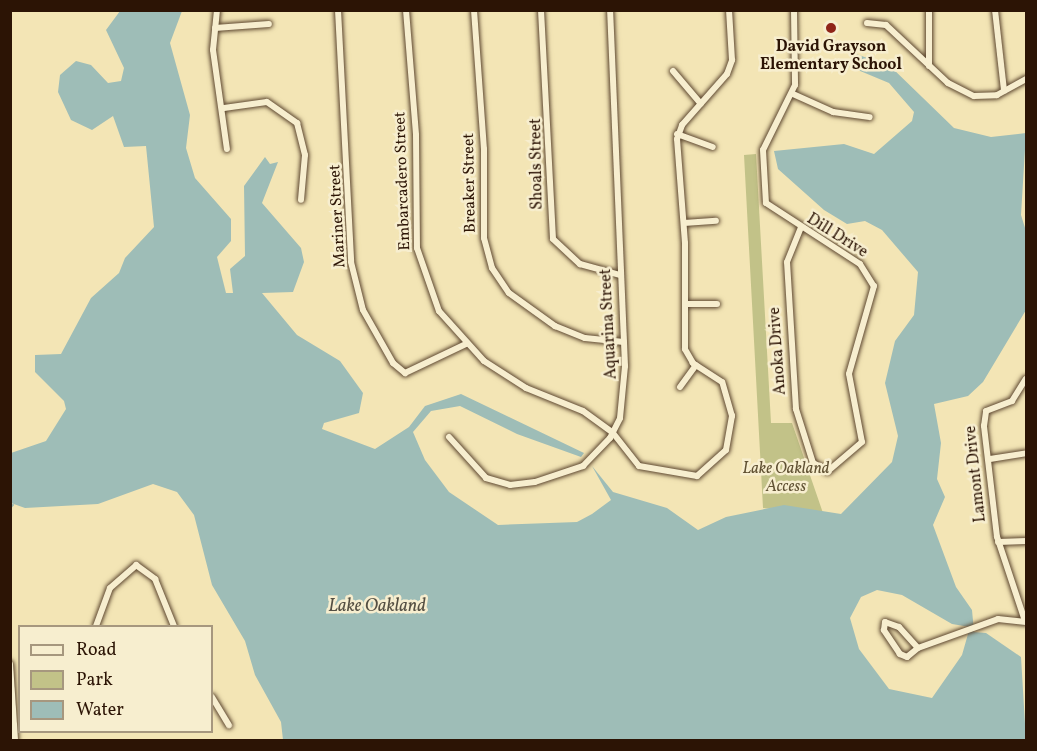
<!DOCTYPE html>
<html>
<head>
<meta charset="utf-8">
<style>
	body { margin:0 }
	#map { position:relative; width:1037px; height:751px; overflow:hidden; background:#f3e5b5; font-family:Vollkorn,serif }
	div>[style] { position:absolute }
	.green>* { inset:0; background:#c2c288 }
	.water>* { inset:0; background:#9ebdb7 }
	.stream>* { height:1.5px; margin:-0.75px; padding:0 0.75px; transform-origin:0.75px; border-radius:0.75px; background:#9ebdb7 }
	.roads { filter:drop-shadow(0 0 2px #5e4831) drop-shadow(0 0 2px #5e4831) }
	.minor>* { height:6px; margin:-3px; padding:0 3px; transform-origin:3px; border-radius:3px; background:#f7eecf }
	.dots>* { width:16px; height:16px; translate:-50% -50%; box-sizing:border-box; border:3px solid #f7eecf; border-radius:50% }
	span { translate:-50% -50%; white-space:nowrap; text-align:center; line-height:1.15; -webkit-text-stroke:5px #f7eecf; paint-order:stroke }
	.poi-label { font-size:16px; color:#2c1405; font-weight:700 }
	.street-label { font-size:16px; color:#2c1405 }
	.park-label { font-size:16px; color:#605133; font-style:italic }
	.water-label { font-size:18px; color:#544f43; font-style:italic }
	.frame { position:absolute; inset:0; border:12px solid #2c1405; pointer-events:none }
	.legend { position:absolute; left:18px; top:625px; width:195px; height:108px; box-sizing:border-box; background:#f7eecf; border:2px solid #a6977e; margin:0; padding:8px 10px; list-style:none; font-size:18px; color:#2c1405 }
	.legend li { display:flex; align-items:center; gap:12px; height:30px }
	.legend b { width:30px; border:2px solid #a6977e }
</style>
</head>
<body>
<div id="map">
	<div class="green">
		<i style="clip-path:polygon(756px 154px,771px 423px,792px 423px,823px 513px,763px 508px,744px 155px)"></i>
	</div>
	<div class="water">
		<i style="clip-path:polygon(evenodd,120px 11px,182px 11px,170px 43px,190px 115px,186px 148px,195px 178px,231px 219px,231px 241px,217px 257px,226px 293px,233px 293px,230px 269px,245px 256px,244px 186px,265px 157px,270px 164px,278px 162px,262px 203px,301px 248px,304px 262px,293px 292px,262px 293px,297px 335px,340px 361px,363px 393px,359px 413px,324px 423px,322px 429px,375px 449px,409px 427px,425px 406px,461px 394px,584px 453px,581px 457px,517px 434px,460px 406px,431px 411px,413px 432px,425px 460px,449px 492px,498px 525px,577px 522px,592px 514px,611px 500px,592px 466px,613px 492px,667px 508px,698px 530px,726px 517px,784px 505px,841px 514px,892px 462px,898px 436px,885px 383px,895px 341px,914px 315px,918px 272px,882px 230px,865px 221px,847px 224px,824px 210px,778px 169px,774px 151px,844px 144px,874px 154px,912px 121px,914px 112px,889px 83px,853px 68px,856px 54px,890px 66px,954px 128px,991px 137px,1026px 133px,1021px 215px,1026px 231px,1026px 310px,983px 382px,968px 396px,934px 404px,941px 443px,937px 479px,945px 497px,933px 525px,956px 587px,972px 610px,974px 632px,986px 633px,1021px 657px,1026px 740px,283px 740px,281px 722px,255px 675px,245px 641px,212px 585px,194px 515px,177px 492px,153px 484px,98px 504px,25px 508px,11px 503px,11px 453px,46px 441px,66px 409px,64px 401px,35px 372px,35px 355px,61px 354px,91px 298px,119px 273px,125px 258px,154px 227px,146px 146px,124px 147px,113px 116px,92px 130px,71px 120px,58px 92px,60px 75px,76px 61px,91px 65px,108px 83px,121px 81px,124px 68px,106px 30px,120px 11px,877px 590px,902px 595px,952px 624px,970px 627px,962px 655px,932px 698px,889px 689px,859px 649px,850px 618px,861px 597px,877px 590px)"></i>
	</div>
	<div class="stream">
		<i style="left:10px;top:508px;width:4px;rotate:-45deg"></i>
	</div>
	<div class="roads">
		<div class="minor">
			<i style="left:217px;top:10px;width:40px;rotate:95.7deg"></i>
			<i style="left:213px;top:50px;width:100px;rotate:82deg"></i>
			<i style="left:338px;top:10px;width:252px;rotate:87deg"></i>
			<i style="left:351px;top:262px;width:49px;rotate:76deg"></i>
			<i style="left:363px;top:310px;width:61px;rotate:60.5deg"></i>
			<i style="left:393px;top:363px;width:16px;rotate:40deg"></i>
			<i style="left:405px;top:373px;width:68px;rotate:-25.4deg"></i>
			<i style="left:406px;top:10px;width:125px;rotate:85.4deg"></i>
			<i style="left:416px;top:135px;width:113px;rotate:89.5deg"></i>
			<i style="left:417px;top:248px;width:67px;rotate:70.8deg"></i>
			<i style="left:439px;top:311px;width:67px;rotate:48deg"></i>
			<i style="left:484px;top:361px;width:50px;rotate:32.7deg"></i>
			<i style="left:526px;top:388px;width:61px;rotate:22deg"></i>
			<i style="left:583px;top:411px;width:37px;rotate:36deg"></i>
			<i style="left:613px;top:433px;width:42px;rotate:51.8deg"></i>
			<i style="left:639px;top:466px;width:59px;rotate:9.8deg"></i>
			<i style="left:697px;top:476px;width:39px;rotate:-42deg"></i>
			<i style="left:726px;top:450px;width:35px;rotate:-80deg"></i>
			<i style="left:732px;top:416px;width:35px;rotate:-106deg"></i>
			<i style="left:722px;top:382px;width:35px;rotate:-147deg"></i>
			<i style="left:693px;top:363px;width:16px;rotate:-120deg"></i>
			<i style="left:685px;top:349px;width:106px;rotate:-90deg"></i>
			<i style="left:685px;top:243px;width:104px;rotate:-94.4deg"></i>
			<i style="left:677px;top:139px;width:15px;rotate:-70deg"></i>
			<i style="left:682px;top:125px;width:68px;rotate:-48.6deg"></i>
			<i style="left:727px;top:74px;width:15px;rotate:-70deg"></i>
			<i style="left:732px;top:60px;width:50px;rotate:-93.4deg"></i>
			<i style="left:474px;top:10px;width:139px;rotate:85.9deg"></i>
			<i style="left:484px;top:149px;width:89px;rotate:90deg"></i>
			<i style="left:484px;top:238px;width:31px;rotate:75deg"></i>
			<i style="left:492px;top:268px;width:30px;rotate:56deg"></i>
			<i style="left:509px;top:293px;width:57px;rotate:35.7deg"></i>
			<i style="left:555px;top:326px;width:32px;rotate:22deg"></i>
			<i style="left:585px;top:338px;width:39px;rotate:6deg"></i>
			<i style="left:541px;top:10px;width:229px;rotate:87deg"></i>
			<i style="left:553px;top:239px;width:37px;rotate:43deg"></i>
			<i style="left:580px;top:264px;width:41px;rotate:15.4deg"></i>
			<i style="left:794px;top:10px;width:75px;rotate:89.2deg"></i>
			<i style="left:795px;top:85px;width:72px;rotate:116.2deg"></i>
			<i style="left:763px;top:150px;width:53px;rotate:86.8deg"></i>
			<i style="left:766px;top:203px;width:112px;rotate:33deg"></i>
			<i style="left:860px;top:264px;width:26px;rotate:58deg"></i>
			<i style="left:874px;top:286px;width:91px;rotate:105.9deg"></i>
			<i style="left:849px;top:374px;width:69px;rotate:79.2deg"></i>
			<i style="left:862px;top:442px;width:45px;rotate:139.5deg"></i>
			<i style="left:828px;top:471px;width:17px;rotate:-152deg"></i>
			<i style="left:813px;top:463px;width:57px;rotate:-107.5deg"></i>
			<i style="left:796px;top:409px;width:147px;rotate:-93.5deg"></i>
			<i style="left:787px;top:262px;width:37px;rotate:-68deg"></i>
			<i style="left:995px;top:10px;width:81px;rotate:83.6deg"></i>
			<i style="left:867px;top:23px;width:19px;rotate:6deg"></i>
			<i style="left:886px;top:25px;width:85px;rotate:43.1deg"></i>
			<i style="left:948px;top:83px;width:29px;rotate:27deg"></i>
			<i style="left:974px;top:96px;width:23px;rotate:-2deg"></i>
			<i style="left:997px;top:95px;width:33px;rotate:-29deg"></i>
			<i style="left:215px;top:28px;width:54px;rotate:-4.2deg"></i>
			<i style="left:929px;top:66px;width:56px;rotate:-90deg"></i>
			<i style="left:673px;top:71px;width:43px;rotate:49.7deg"></i>
			<i style="left:793px;top:94px;width:44px;rotate:24.2deg"></i>
			<i style="left:833px;top:112px;width:37px;rotate:8deg"></i>
			<i style="left:224px;top:108px;width:43px;rotate:-7.9deg"></i>
			<i style="left:267px;top:102px;width:37px;rotate:35deg"></i>
			<i style="left:297px;top:123px;width:33px;rotate:76deg"></i>
			<i style="left:305px;top:155px;width:45px;rotate:95.1deg"></i>
			<i style="left:677px;top:134px;width:38px;rotate:20deg"></i>
			<i style="left:684px;top:223px;width:32px;rotate:-4deg"></i>
			<i style="left:686px;top:304px;width:31px"></i>
			<i style="left:680px;top:387px;width:27px;rotate:-54deg"></i>
			<i style="left:449px;top:437px;width:55px;rotate:47.9deg"></i>
			<i style="left:486px;top:478px;width:25px;rotate:16deg"></i>
			<i style="left:510px;top:485px;width:25px;rotate:-7deg"></i>
			<i style="left:535px;top:482px;width:51px;rotate:-18.4deg"></i>
			<i style="left:583px;top:466px;width:39px;rotate:-46deg"></i>
			<i style="left:610px;top:438px;width:22px;rotate:-63deg"></i>
			<i style="left:620px;top:418px;width:52px;rotate:-84.5deg"></i>
			<i style="left:625px;top:366px;width:356px;rotate:-92.4deg"></i>
			<i style="left:990px;top:459px;width:36px;rotate:-9deg"></i>
			<i style="left:998px;top:542px;width:28px;rotate:-2deg"></i>
			<i style="left:1025px;top:621px;width:89px;rotate:-108.4deg"></i>
			<i style="left:997px;top:537px;width:112px;rotate:-96.7deg"></i>
			<i style="left:984px;top:426px;width:15px;rotate:-82deg"></i>
			<i style="left:986px;top:411px;width:28px;rotate:-21deg"></i>
			<i style="left:1012px;top:401px;width:26px;rotate:-58deg"></i>
			<i style="left:885px;top:622px;width:15px;rotate:20deg"></i>
			<i style="left:899px;top:627px;width:28px;rotate:48deg"></i>
			<i style="left:918px;top:648px;width:14px;rotate:141deg"></i>
			<i style="left:907px;top:657px;width:8px;rotate:-157deg"></i>
			<i style="left:900px;top:654px;width:29px;rotate:-124deg"></i>
			<i style="left:884px;top:630px;width:8px;rotate:-83deg"></i>
			<i style="left:96px;top:626px;width:40px;rotate:-69.8deg"></i>
			<i style="left:110px;top:588px;width:35px;rotate:-41deg"></i>
			<i style="left:136px;top:565px;width:24px;rotate:36deg"></i>
			<i style="left:155px;top:579px;width:51px;rotate:68deg"></i>
			<i style="left:918px;top:648px;width:85px;rotate:-19.9deg"></i>
			<i style="left:998px;top:619px;width:28px;rotate:6deg"></i>
			<i style="left:10px;top:664px;width:76px;rotate:86.2deg"></i>
			<i style="left:212px;top:697px;width:33px;rotate:59deg"></i>
		</div>
	</div>
	<div class="dots">
		<i style="left:831px;top:28px;background:#8f2418"></i>
	</div>
	<div class="poi-label">
		<span style="left:831px;top:56px">David Grayson<br>Elementary School</span>
	</div>
	<div class="street-label">
		<span style="left:537px;top:164px;rotate:-91deg">Shoals Street</span>
		<span style="left:403px;top:181px;rotate:-92deg">Embarcadero Street</span>
		<span style="left:470px;top:183px;rotate:-91deg">Breaker Street</span>
		<span style="left:338px;top:216px;rotate:-93deg">Mariner Street</span>
		<span style="left:837px;top:236px;rotate:32deg">Dill Drive</span>
		<span style="left:609px;top:324px;rotate:-93deg">Aquarina Street</span>
		<span style="left:778px;top:351px;rotate:-94deg">Anoka Drive</span>
		<span style="left:976px;top:474px;rotate:-96deg">Lamont Drive</span>
	</div>
	<div class="park-label">
		<span style="left:786px;top:478px">Lake Oakland<br>Access</span>
	</div>
	<div class="water-label">
		<span style="left:377px;top:607px">Lake Oakland</span>
	</div>
	<div class="frame"></div>
	<ul class="legend">
	<li><b style="height:8px;background:#f7eecf"></b>Road</li>
	<li><b style="height:16px;background:#c2c288"></b>Park</li>
	<li><b style="height:16px;background:#9ebdb7"></b>Water</li>
	</ul>
</div>
</body>
</html>
